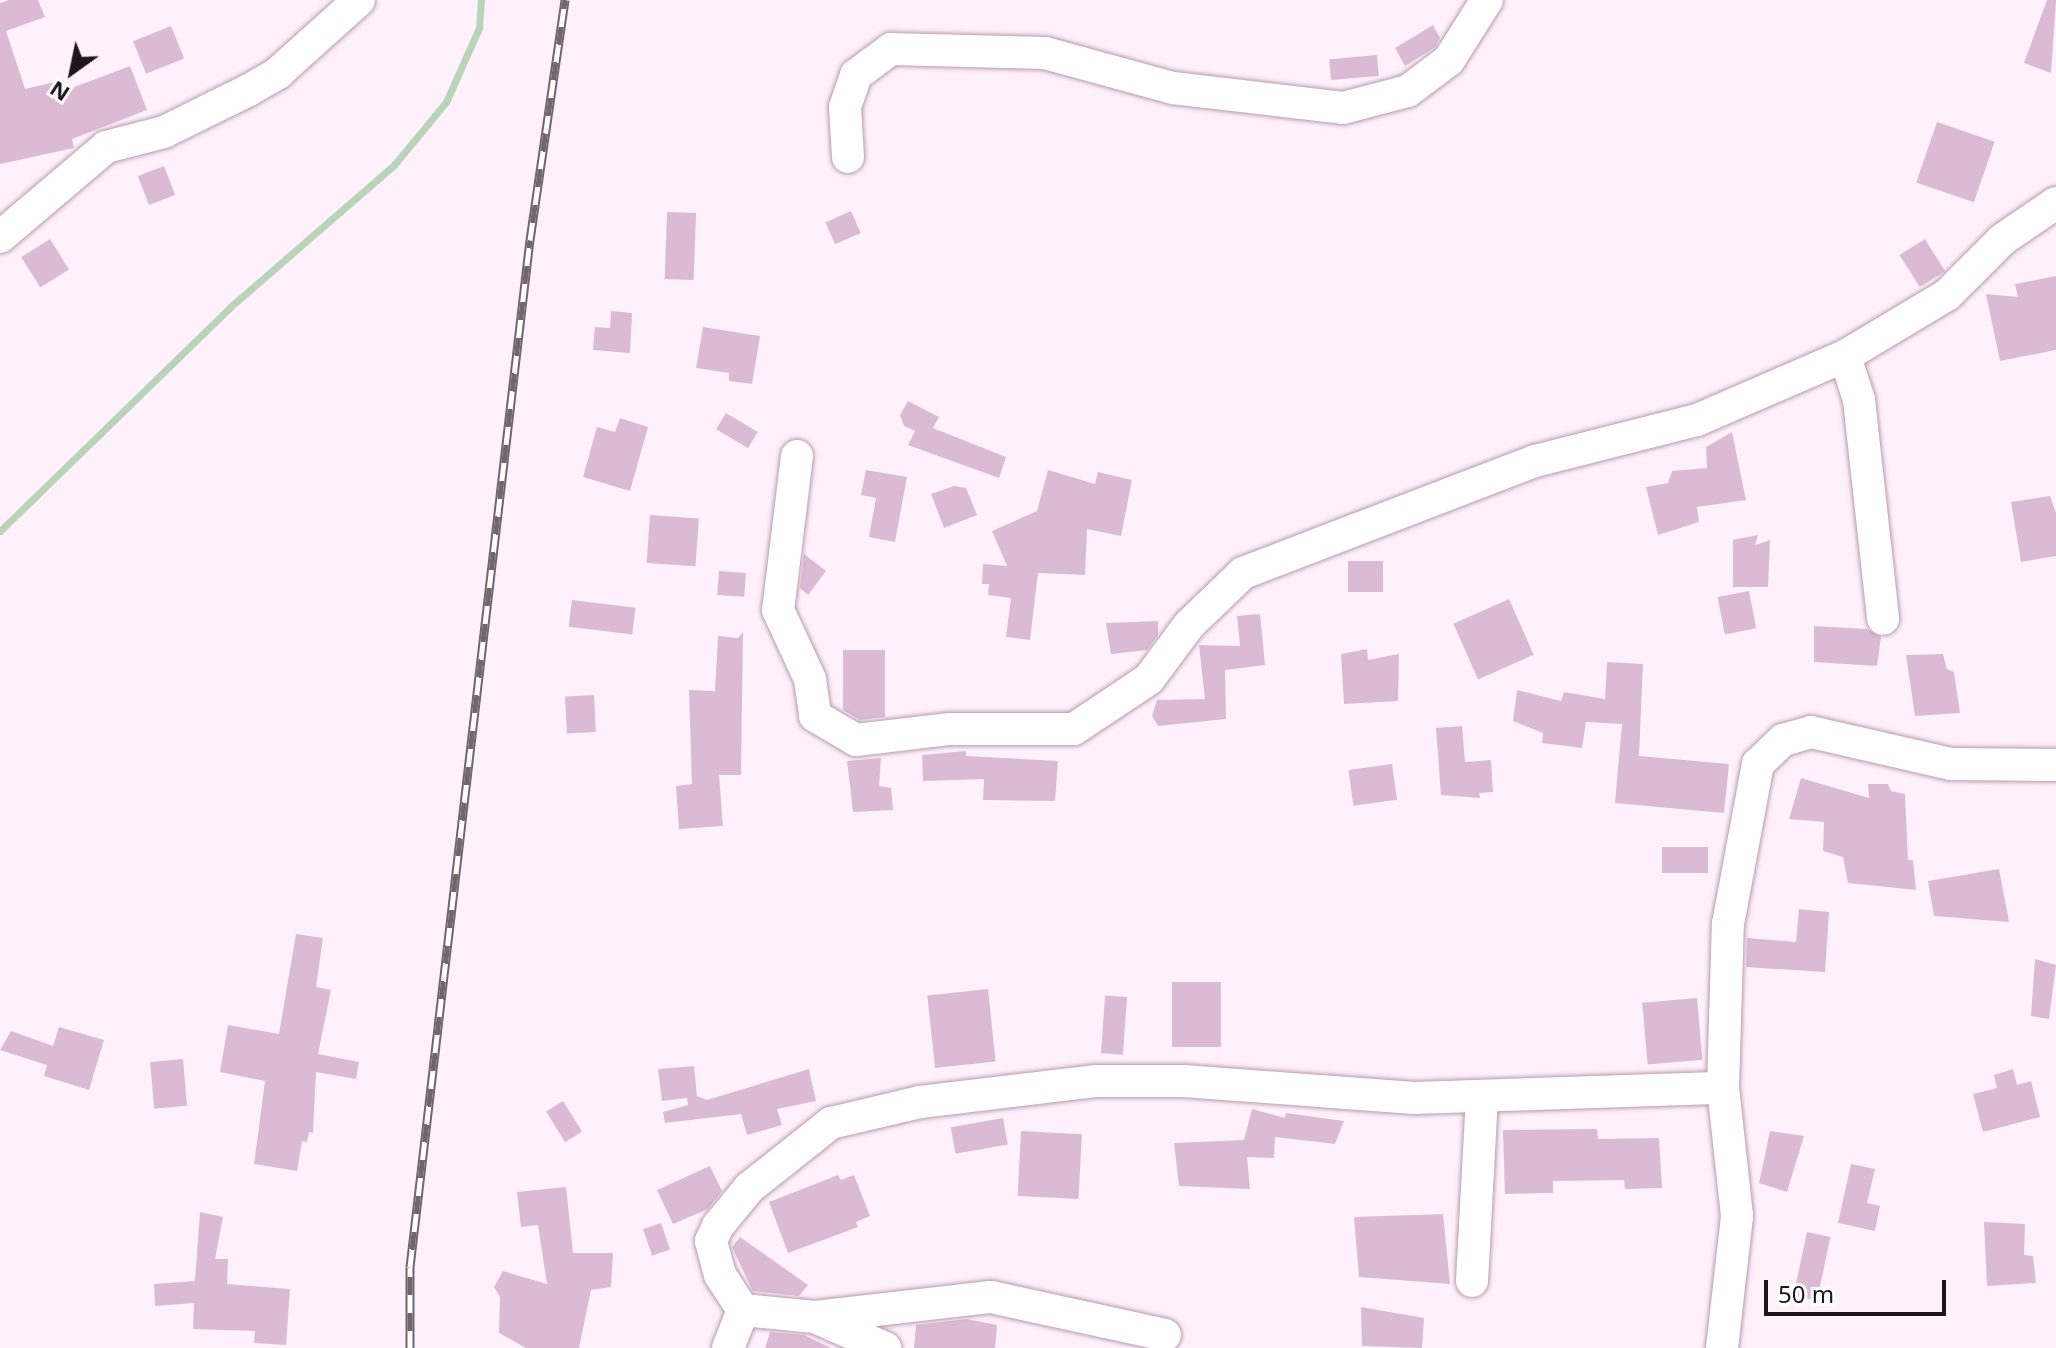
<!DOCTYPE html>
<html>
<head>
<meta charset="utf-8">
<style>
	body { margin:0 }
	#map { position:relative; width:2056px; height:1348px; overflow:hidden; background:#fef1fb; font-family:"Noto Sans",sans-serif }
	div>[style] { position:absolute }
	.stream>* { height:7px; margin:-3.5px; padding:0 3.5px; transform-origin:3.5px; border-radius:3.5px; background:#b9d4b9 }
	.building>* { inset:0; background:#dabbd3; transform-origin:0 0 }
	.roads { filter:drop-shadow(0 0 2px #b89ab1) drop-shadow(0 0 2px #b89ab1) }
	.minor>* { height:32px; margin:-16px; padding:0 16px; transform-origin:16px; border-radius:16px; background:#fff }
	.rail>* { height:9px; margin-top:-4.5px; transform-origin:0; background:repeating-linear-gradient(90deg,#fff 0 18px,#71666e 0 36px); box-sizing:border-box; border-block:2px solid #71666e }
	span { translate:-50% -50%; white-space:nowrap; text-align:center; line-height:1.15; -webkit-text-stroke:6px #fff; paint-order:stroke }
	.north { position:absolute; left:32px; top:32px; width:80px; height:80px; -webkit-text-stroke:6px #fff; paint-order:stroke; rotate:213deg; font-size:22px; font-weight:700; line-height:32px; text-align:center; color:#1e141c }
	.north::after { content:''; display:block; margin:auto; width:28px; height:36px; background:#1e141c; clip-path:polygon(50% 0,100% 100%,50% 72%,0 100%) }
	.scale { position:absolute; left:1764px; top:1280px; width:182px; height:36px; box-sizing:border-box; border:4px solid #1e141c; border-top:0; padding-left:10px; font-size:24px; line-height:28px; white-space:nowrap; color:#1e141c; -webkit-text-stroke:6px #fff; paint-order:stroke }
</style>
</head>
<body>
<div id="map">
	<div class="stream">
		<i style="left:0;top:531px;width:320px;rotate:-44.2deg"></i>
		<i style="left:229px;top:308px;width:218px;rotate:-40.9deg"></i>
		<i style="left:394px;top:165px;width:82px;rotate:-50.5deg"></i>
		<i style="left:446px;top:102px;width:81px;rotate:-66deg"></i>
		<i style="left:479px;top:28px;width:28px;rotate:-86deg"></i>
	</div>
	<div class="building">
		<i style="clip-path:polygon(9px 0,38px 0,45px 17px,6px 31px,25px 89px,59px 81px,61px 92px,130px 66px,147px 110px,72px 139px,74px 148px,0 164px,0 3px)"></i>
		<i style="clip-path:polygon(2047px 0,2056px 0,2051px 73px,2024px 63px)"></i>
		<i style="clip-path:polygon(1433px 25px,1440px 38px,1435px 47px,1405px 66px,1395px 48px)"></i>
		<i style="left:171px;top:26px;width:35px;height:41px;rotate:68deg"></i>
		<i style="left:1377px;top:55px;width:21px;height:48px;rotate:85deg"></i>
		<i style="left:1937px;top:122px;width:61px;height:64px;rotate:19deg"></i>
		<i style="left:164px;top:166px;width:31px;height:28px;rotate:69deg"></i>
		<i style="left:851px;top:211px;width:24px;height:28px;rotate:66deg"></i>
		<i style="left:667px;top:212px;width:29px;height:67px;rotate:2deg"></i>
		<i style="left:50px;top:239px;width:36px;height:34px;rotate:58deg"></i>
		<i style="left:1925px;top:239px;width:38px;height:30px;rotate:58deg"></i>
		<i style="clip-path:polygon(2056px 276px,2056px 350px,2000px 361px,1986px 294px,2018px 297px,2015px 284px)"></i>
		<i style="clip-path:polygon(611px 311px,632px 313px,630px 353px,593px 350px,595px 327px,610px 328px)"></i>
		<i style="clip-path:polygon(703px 327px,760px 336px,752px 384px,729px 381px,729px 373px,696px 368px)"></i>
		<i style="clip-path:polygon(908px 401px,939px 417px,933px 428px,1006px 457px,999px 478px,908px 445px,915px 431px,904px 426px,900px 415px)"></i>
		<i style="left:726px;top:413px;width:37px;height:19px;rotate:31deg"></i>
		<i style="clip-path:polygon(620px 418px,648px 427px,630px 491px,583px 477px,597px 427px,615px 432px)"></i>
		<i style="clip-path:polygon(1732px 432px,1746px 500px,1697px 507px,1699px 522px,1658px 535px,1646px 487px,1668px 483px,1672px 471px,1707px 468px,1706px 447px)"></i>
		<i style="clip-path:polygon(866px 470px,907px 477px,895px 542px,869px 537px,876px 498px,861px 495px)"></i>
		<i style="clip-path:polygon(1048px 470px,1095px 484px,1098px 472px,1132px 480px,1121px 536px,1087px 529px,1085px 575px,1038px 573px,1030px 640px,1006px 637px,1011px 598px,988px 595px,989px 584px,982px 584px,983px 564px,1007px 566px,992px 531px,1037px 511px)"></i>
		<i style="clip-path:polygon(954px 486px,966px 488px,977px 515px,944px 528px,931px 494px)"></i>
		<i style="clip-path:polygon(2050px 496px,2056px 513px,2056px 556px,2021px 562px,2011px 502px)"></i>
		<i style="left:650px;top:515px;width:49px;height:48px;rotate:4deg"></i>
		<i style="clip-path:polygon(1758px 535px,1755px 545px,1770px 540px,1768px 587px,1733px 587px,1733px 540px)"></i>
		<i style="clip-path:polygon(804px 554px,826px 571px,808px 595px,800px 588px)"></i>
		<i style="left:1348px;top:561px;width:35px;height:31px"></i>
		<i style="left:719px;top:571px;width:27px;height:24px;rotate:4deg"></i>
		<i style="left:1749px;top:591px;width:38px;height:32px;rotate:79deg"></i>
		<i style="left:1509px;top:599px;width:61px;height:61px;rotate:66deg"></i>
		<i style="left:572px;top:600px;width:64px;height:27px;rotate:7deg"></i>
		<i style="clip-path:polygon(1260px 614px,1265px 665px,1225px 670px,1226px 719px,1158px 726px,1152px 716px,1157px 700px,1205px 699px,1199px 645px,1240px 646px,1237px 616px)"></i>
		<i style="clip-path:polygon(1158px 621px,1158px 635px,1147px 650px,1111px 654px,1106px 623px)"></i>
		<i style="clip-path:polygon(1814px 626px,1867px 629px,1881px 637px,1877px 666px,1814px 662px)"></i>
		<i style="clip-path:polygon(743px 632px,741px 775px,719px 775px,723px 826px,679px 829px,676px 786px,692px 784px,689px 690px,715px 691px,718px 636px,738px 638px)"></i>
		<i style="clip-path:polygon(1367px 649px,1368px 660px,1399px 654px,1398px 701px,1344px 704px,1341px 654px)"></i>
		<i style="clip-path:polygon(843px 650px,885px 650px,885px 717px,860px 720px,843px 710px)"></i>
		<i style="clip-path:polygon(1943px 654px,1947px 669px,1954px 672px,1960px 713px,1915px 716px,1906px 655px)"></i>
		<i style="clip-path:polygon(1607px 662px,1643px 664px,1639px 756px,1729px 764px,1724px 813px,1615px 803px,1622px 724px,1586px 722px,1582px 748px,1542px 743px,1543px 733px,1513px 721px,1517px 690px,1561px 701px,1564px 692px,1605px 699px)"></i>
		<i style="left:594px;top:695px;width:37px;height:29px;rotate:87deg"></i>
		<i style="clip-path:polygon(1462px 726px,1465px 762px,1491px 760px,1493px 792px,1479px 793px,1480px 798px,1441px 795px,1436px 728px)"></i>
		<i style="clip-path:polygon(966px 751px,966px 756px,1058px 761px,1055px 801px,983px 800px,984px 779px,923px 781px,922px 755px)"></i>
		<i style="clip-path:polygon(881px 758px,879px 786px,891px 788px,893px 810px,853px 812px,847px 761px)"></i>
		<i style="left:1392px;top:764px;width:36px;height:44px;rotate:82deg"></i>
		<i style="clip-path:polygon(1801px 778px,1869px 798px,1868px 784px,1888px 784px,1891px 791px,1905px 794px,1908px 860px,1913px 860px,1916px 890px,1848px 883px,1843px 857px,1823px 851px,1824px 822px,1789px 819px)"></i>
		<i style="left:1662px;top:847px;width:46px;height:26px"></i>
		<i style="clip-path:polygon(1999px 869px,2009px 922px,1934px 916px,1928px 881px)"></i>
		<i style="clip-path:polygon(1799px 909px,1829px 912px,1825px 972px,1746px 967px,1747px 938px,1796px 942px)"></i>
		<i style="clip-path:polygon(296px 934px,323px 938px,316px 987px,331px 990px,318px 1054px,359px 1062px,356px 1079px,316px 1072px,313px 1133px,309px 1132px,307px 1142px,302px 1141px,297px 1171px,254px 1164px,265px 1081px,220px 1072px,228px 1025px,279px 1034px)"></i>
		<i style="clip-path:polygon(2035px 959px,2056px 965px,2049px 1019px,2031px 1016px)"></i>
		<i style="left:1172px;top:982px;width:49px;height:65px"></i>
		<i style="left:988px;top:989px;width:73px;height:61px;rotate:84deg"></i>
		<i style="left:1127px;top:997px;width:58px;height:22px;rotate:94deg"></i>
		<i style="left:1697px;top:998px;width:62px;height:55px;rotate:85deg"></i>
		<i style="clip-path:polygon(59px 1027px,104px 1040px,89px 1090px,44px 1076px,47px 1065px,0 1050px,11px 1031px,53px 1046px)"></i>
		<i style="left:183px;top:1059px;width:47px;height:33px;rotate:85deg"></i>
		<i style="clip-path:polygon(694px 1066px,697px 1096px,707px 1100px,809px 1069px,816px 1101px,777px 1109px,782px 1125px,747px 1135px,741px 1114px,665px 1123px,663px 1112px,688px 1105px,687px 1098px,662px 1101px,658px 1069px)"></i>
		<i style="clip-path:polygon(2013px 1069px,2017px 1085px,2031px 1081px,2040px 1117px,1983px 1132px,1973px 1094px,1997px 1088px,1994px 1075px)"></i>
		<i style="left:563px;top:1101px;width:36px;height:20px;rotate:58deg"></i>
		<i style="clip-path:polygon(1252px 1109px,1285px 1118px,1286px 1113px,1344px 1121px,1335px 1144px,1275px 1137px,1274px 1158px,1247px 1157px,1250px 1189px,1179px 1186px,1174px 1143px,1244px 1140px)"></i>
		<i style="left:1003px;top:1118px;width:27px;height:53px;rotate:80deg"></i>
		<i style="clip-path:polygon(1597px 1129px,1598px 1139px,1659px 1138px,1662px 1188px,1625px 1189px,1624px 1180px,1553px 1181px,1553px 1193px,1505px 1194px,1503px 1130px)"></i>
		<i style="left:1021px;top:1131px;width:61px;height:65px;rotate:3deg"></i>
		<i style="clip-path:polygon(1770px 1131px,1804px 1136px,1787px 1192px,1759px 1183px)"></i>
		<i style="clip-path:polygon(1851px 1164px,1875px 1169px,1867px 1203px,1880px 1206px,1875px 1231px,1838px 1223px)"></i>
		<i style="clip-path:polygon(710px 1166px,722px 1191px,708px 1209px,673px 1224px,657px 1190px)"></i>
		<i style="clip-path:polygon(838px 1175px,841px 1180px,854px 1175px,870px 1216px,856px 1222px,858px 1227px,788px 1253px,769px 1202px)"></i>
		<i style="clip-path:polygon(566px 1187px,573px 1253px,613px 1253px,611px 1287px,591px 1290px,579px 1348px,526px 1348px,499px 1333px,500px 1297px,494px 1287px,503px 1271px,547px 1284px,538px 1225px,521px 1227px,517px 1192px)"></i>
		<i style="clip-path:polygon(200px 1212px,223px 1217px,215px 1259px,228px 1259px,227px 1284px,290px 1289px,286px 1345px,254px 1343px,255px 1331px,193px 1329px,194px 1303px,155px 1306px,154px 1284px,195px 1281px)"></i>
		<i style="clip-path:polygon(1443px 1214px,1450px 1284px,1359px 1277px,1354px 1217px)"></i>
		<i style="clip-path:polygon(1984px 1222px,2025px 1224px,2024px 1255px,2033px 1256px,2036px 1283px,1987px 1286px)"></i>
		<i style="left:661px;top:1223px;width:28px;height:19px;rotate:71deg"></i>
		<i style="left:1807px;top:1232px;width:24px;height:65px;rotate:12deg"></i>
		<i style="clip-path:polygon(740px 1237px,808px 1285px,799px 1296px,753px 1291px,732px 1247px)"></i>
		<i style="clip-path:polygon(1361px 1307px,1424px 1318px,1422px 1348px,1362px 1346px)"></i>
		<i style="clip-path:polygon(966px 1319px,997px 1325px,995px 1348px,914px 1348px,916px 1325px)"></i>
		<i style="clip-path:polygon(770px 1332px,804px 1335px,831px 1348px,765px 1348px)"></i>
	</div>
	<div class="roads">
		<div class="minor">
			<i style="left:848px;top:157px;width:50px;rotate:-93.4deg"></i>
			<i style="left:845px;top:107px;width:34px;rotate:-71deg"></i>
			<i style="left:856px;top:75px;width:44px;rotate:-36.6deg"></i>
			<i style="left:891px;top:49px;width:154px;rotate:1.5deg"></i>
			<i style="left:1045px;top:53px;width:133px;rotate:15.3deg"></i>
			<i style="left:1173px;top:88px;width:171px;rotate:6.7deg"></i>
			<i style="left:1343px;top:108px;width:67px;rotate:-14.7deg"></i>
			<i style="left:1408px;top:91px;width:51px;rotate:-37.1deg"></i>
			<i style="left:1449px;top:60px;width:71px;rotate:-57.7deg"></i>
			<i style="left:0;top:237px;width:139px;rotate:-40.3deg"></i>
			<i style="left:106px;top:147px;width:60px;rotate:-14.5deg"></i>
			<i style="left:164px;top:132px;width:95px;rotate:-26.3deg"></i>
			<i style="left:249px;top:90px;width:34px;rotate:-30deg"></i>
			<i style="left:278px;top:73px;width:109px;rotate:-42deg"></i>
			<i style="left:1845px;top:356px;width:46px;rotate:72.3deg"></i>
			<i style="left:1859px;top:400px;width:220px;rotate:83.7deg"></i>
			<i style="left:797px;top:456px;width:155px;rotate:97deg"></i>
			<i style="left:778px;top:610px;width:76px;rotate:65.1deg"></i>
			<i style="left:810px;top:679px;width:37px;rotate:82deg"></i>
			<i style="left:815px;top:716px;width:48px;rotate:30.3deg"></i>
			<i style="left:856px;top:740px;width:95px;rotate:-6.7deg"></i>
			<i style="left:950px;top:729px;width:124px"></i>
			<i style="left:1074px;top:729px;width:90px;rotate:-33.7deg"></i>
			<i style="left:1149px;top:679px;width:67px;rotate:-53.5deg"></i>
			<i style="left:1189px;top:625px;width:75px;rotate:-43.9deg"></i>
			<i style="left:1243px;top:573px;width:313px;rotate:-21deg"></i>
			<i style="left:1535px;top:461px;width:167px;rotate:-14.2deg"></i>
			<i style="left:1697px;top:420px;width:161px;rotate:-23.4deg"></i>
			<i style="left:1845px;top:356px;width:119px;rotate:-30.9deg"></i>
			<i style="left:1947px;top:295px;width:79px;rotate:-45deg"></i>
			<i style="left:2003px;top:239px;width:64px;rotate:-34.2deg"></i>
			<i style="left:1472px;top:1281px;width:184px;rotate:-86.9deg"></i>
			<i style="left:743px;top:1310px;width:72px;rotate:5.6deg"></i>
			<i style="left:815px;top:1317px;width:177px;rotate:-6.5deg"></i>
			<i style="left:991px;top:1297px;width:178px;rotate:12.3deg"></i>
			<i style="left:815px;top:1317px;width:77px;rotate:23.9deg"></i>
			<i style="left:728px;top:1348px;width:41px;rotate:-68.5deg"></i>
			<i style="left:743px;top:1310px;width:42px;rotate:-123.3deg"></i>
			<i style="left:720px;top:1275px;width:35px;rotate:-105deg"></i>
			<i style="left:711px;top:1241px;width:17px;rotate:-65deg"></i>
			<i style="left:718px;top:1226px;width:49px;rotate:-50.8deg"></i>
			<i style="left:749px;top:1188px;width:105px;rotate:-38.4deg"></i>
			<i style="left:831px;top:1123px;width:91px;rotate:-13.3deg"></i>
			<i style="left:920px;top:1102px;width:178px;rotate:-6.8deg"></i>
			<i style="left:1097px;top:1081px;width:86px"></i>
			<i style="left:1183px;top:1081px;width:232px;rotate:4.2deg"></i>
			<i style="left:1414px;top:1098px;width:309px;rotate:-1.9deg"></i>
			<i style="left:1723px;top:1088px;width:164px;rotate:-88.3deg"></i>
			<i style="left:1728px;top:924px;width:163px;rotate:-79.4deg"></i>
			<i style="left:1758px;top:764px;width:35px;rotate:-44deg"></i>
			<i style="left:1783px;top:740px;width:29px;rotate:-16deg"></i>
			<i style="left:1811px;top:732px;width:144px;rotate:12.9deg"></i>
			<i style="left:1951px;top:764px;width:105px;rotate:0.5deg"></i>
			<i style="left:1722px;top:1348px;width:133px;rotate:-83.5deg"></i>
			<i style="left:1737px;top:1216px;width:129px;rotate:-96.2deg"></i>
		</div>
	</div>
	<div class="rail">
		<i style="left:410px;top:1348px;width:81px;rotate:-90deg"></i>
		<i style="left:410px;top:1267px;width:1034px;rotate:-83.34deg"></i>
		<i style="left:530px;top:240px;width:243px;rotate:-81.7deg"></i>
	</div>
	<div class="north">N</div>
	<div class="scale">50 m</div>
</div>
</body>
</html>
